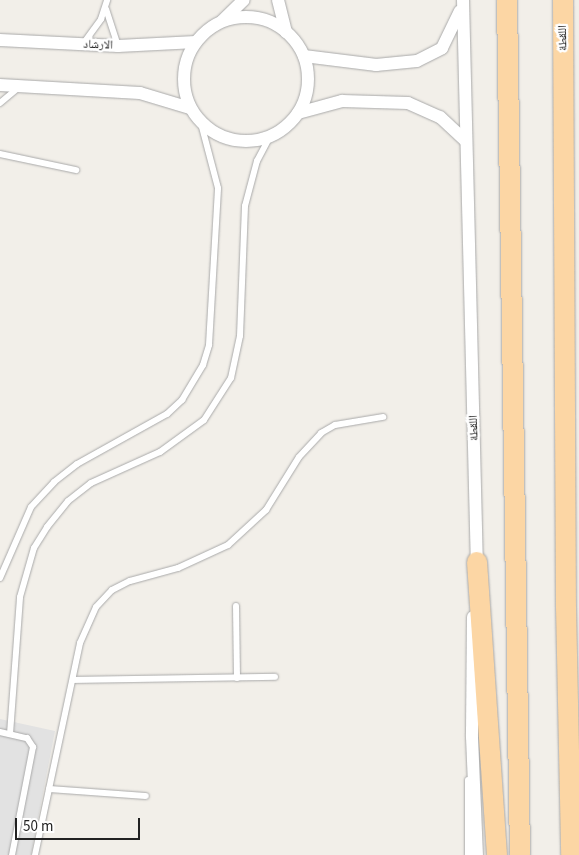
<!DOCTYPE html>
<html>
<head>
<meta charset="utf-8">
<style>
	body { margin:0 }
	#map { position:relative; width:579px; height:855px; overflow:hidden; background:#f2efe9; font-family:"Source Sans 3","Noto Naskh Arabic",sans-serif }
	div>[style] { position:absolute }
	.parking>* { inset:0; background:#e2e2e2 }
	.roads { filter:drop-shadow(0 0 1px #a9a9a9) drop-shadow(0 0 1px #a9a9a9) }
	.service>* { height:6px; margin:-3px; padding:0 3px; transform-origin:3px; border-radius:3px; background:#fff }
	.minor>* { height:12px; margin:-6px; padding:0 6px; transform-origin:6px; border-radius:6px; background:#fff }
	.minor>.ring { margin:-6px; padding:0; box-sizing:content-box; background:none; border:12px solid #fff; border-radius:50% }
	.primary>* { height:20px; margin:-10px; padding:0 10px; transform-origin:10px; border-radius:10px; background:#fcd6a4 }
	span { translate:-50% -50%; white-space:nowrap; text-align:center; line-height:1.15; -webkit-text-stroke:4.5px #fff; paint-order:stroke }
	.street-label { font-size:12px; color:#222 }
	.scale { position:absolute; left:15px; top:818px; width:125px; height:22px; box-sizing:border-box; border:2px solid #222; border-top:0; padding-left:6px; font-size:15px; line-height:18px; white-space:nowrap; color:#222; -webkit-text-stroke:4px #fff; paint-order:stroke }
</style>
</head>
<body>
<div id="map">
	<div class="parking">
		<i style="clip-path:polygon(0 719px,55px 731px,31px 855px,0 855px)"></i>
	</div>
	<div class="roads">
		<div class="service">
			<i style="left:106px;top:9px;width:39px;rotate:72deg"></i>
			<i style="left:83px;top:44px;width:31px;rotate:-54deg"></i>
			<i style="left:101px;top:19px;width:20px;rotate:-72deg"></i>
			<i style="left:0;top:103px;width:23px;rotate:-40deg"></i>
			<i style="left:0;top:154px;width:78px;rotate:11.9deg"></i>
			<i style="left:0;top:578px;width:77px;rotate:-66.4deg"></i>
			<i style="left:31px;top:507px;width:34px;rotate:-47deg"></i>
			<i style="left:54px;top:482px;width:29px;rotate:-38deg"></i>
			<i style="left:77px;top:464px;width:103px;rotate:-29.1deg"></i>
			<i style="left:167px;top:414px;width:21px;rotate:-43deg"></i>
			<i style="left:182px;top:400px;width:41px;rotate:-59deg"></i>
			<i style="left:203px;top:365px;width:21px;rotate:-73deg"></i>
			<i style="left:209px;top:345px;width:157px;rotate:-86.7deg"></i>
			<i style="left:218px;top:188px;width:67px;rotate:-104.7deg"></i>
			<i style="left:236px;top:606px;width:72px;rotate:89.2deg"></i>
			<i style="left:73px;top:680px;width:202px;rotate:-0.9deg"></i>
			<i style="left:0;top:732px;width:28px;rotate:13deg"></i>
			<i style="left:27px;top:738px;width:11px;rotate:56deg"></i>
			<i style="left:33px;top:747px;width:110px;rotate:101deg"></i>
			<i style="left:10px;top:734px;width:137px;rotate:-85.8deg"></i>
			<i style="left:20px;top:597px;width:51px;rotate:-74.1deg"></i>
			<i style="left:34px;top:548px;width:25px;rotate:-58deg"></i>
			<i style="left:47px;top:527px;width:33px;rotate:-51deg"></i>
			<i style="left:68px;top:501px;width:29px;rotate:-38deg"></i>
			<i style="left:91px;top:483px;width:76px;rotate:-24.2deg"></i>
			<i style="left:160px;top:452px;width:54px;rotate:-36deg"></i>
			<i style="left:204px;top:420px;width:50px;rotate:-57.3deg"></i>
			<i style="left:231px;top:378px;width:43px;rotate:-77.9deg"></i>
			<i style="left:240px;top:336px;width:130px;rotate:-87.8deg"></i>
			<i style="left:245px;top:206px;width:47px;rotate:-75.1deg"></i>
			<i style="left:257px;top:161px;width:27px;rotate:-62deg"></i>
			<i style="left:468px;top:780px;width:75px;rotate:90deg"></i>
			<i style="left:49px;top:789px;width:97px;rotate:4.1deg"></i>
			<i style="left:35px;top:855px;width:217px;rotate:-78deg"></i>
			<i style="left:80px;top:643px;width:39px;rotate:-66deg"></i>
			<i style="left:96px;top:607px;width:23px;rotate:-47deg"></i>
			<i style="left:112px;top:590px;width:20px;rotate:-27deg"></i>
			<i style="left:130px;top:581px;width:50px;rotate:-15.2deg"></i>
			<i style="left:178px;top:568px;width:55px;rotate:-24.7deg"></i>
			<i style="left:228px;top:545px;width:52px;rotate:-42.6deg"></i>
			<i style="left:266px;top:510px;width:62px;rotate:-58.1deg"></i>
			<i style="left:299px;top:457px;width:33px;rotate:-47deg"></i>
			<i style="left:321px;top:433px;width:16px;rotate:-30deg"></i>
			<i style="left:335px;top:425px;width:49px;rotate:-9.5deg"></i>
		</div>
		<div class="minor">
			<i style="left:278px;top:0;width:33px;rotate:76deg"></i>
			<i style="left:463px;top:0;width:567px;rotate:88.59deg"></i>
			<i class="ring" style="left:184px;top:17px;width:112px;height:112px"></i>
			<i style="left:222px;top:21px;width:30px;rotate:-44deg"></i>
			<i style="left:0;top:40px;width:118px;rotate:2.9deg"></i>
			<i style="left:118px;top:46px;width:78px;rotate:-2.9deg"></i>
			<i style="left:304px;top:56px;width:73px;rotate:7.1deg"></i>
			<i style="left:376px;top:65px;width:41px;rotate:-5.6deg"></i>
			<i style="left:417px;top:61px;width:28px;rotate:-27deg"></i>
			<i style="left:442px;top:48px;width:41px;rotate:-64.1deg"></i>
			<i style="left:0;top:85px;width:140px;rotate:3.3deg"></i>
			<i style="left:140px;top:93px;width:52px;rotate:16.7deg"></i>
			<i style="left:298px;top:113px;width:46px;rotate:-15.3deg"></i>
			<i style="left:342px;top:101px;width:66px;rotate:1.7deg"></i>
			<i style="left:408px;top:103px;width:35px;rotate:24deg"></i>
			<i style="left:440px;top:117px;width:35px;rotate:43deg"></i>
			<i style="left:473px;top:617px;width:120px;rotate:90.5deg"></i>
			<i style="left:472px;top:737px;width:118px;rotate:87.6deg"></i>
		</div>
		<div class="primary">
			<i style="left:507px;top:0;width:855px;rotate:89.13deg"></i>
			<i style="left:563px;top:0;width:607px;rotate:89.72deg"></i>
			<i style="left:566px;top:607px;width:248px;rotate:88.8deg"></i>
			<i style="left:477px;top:562px;width:294px;rotate:86.1deg"></i>
		</div>
	</div>
	<div class="street-label">
		<span style="left:563px;top:38px;rotate:-91deg">اللقطة</span>
		<span style="left:98px;top:45px;rotate:2deg">الارشاد</span>
		<span style="left:474px;top:428px;rotate:-92deg">اللقطة</span>
	</div>
	<div class="scale">50 m</div>
</div>
</body>
</html>
